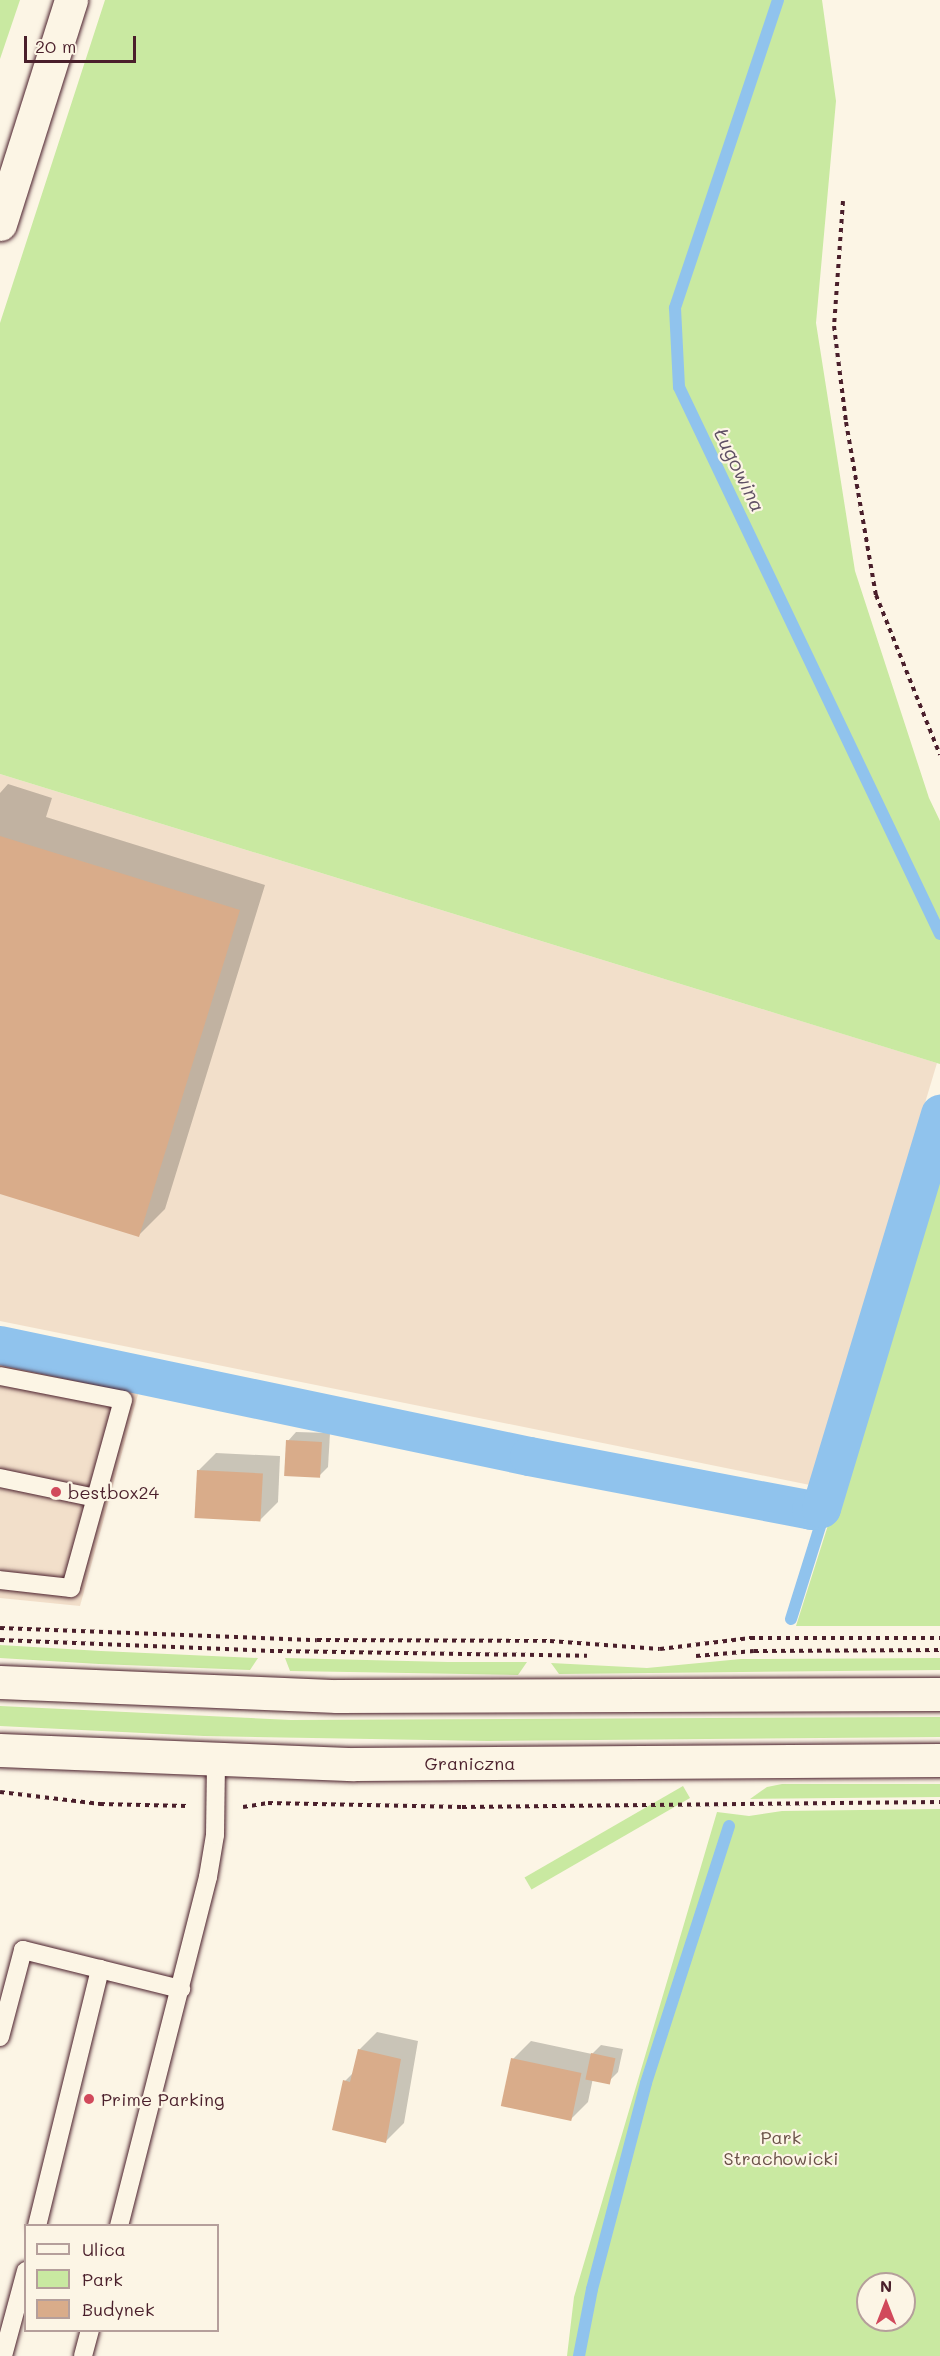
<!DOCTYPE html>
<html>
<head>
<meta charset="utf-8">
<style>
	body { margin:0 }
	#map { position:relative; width:940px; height:2356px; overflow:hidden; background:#fcf5e5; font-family:Mali,sans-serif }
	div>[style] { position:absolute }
	.built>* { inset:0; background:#f2dfca }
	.green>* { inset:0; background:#c9e9a1; transform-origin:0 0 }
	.shadow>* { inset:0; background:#0003 }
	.stream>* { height:12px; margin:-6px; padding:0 6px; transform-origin:6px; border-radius:6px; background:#90c3ed }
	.canal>* { height:39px; margin:-19.5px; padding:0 19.5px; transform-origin:19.5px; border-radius:19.5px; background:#90c3ed }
	.building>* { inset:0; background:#d9ac8a; transform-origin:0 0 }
	.path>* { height:4px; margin-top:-2px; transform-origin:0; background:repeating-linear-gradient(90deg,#4a1f2b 0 4.5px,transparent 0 9px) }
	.roads { filter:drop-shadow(0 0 2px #4a1f2b) drop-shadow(0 0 2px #4a1f2b) }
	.lane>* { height:18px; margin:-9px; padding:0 9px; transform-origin:9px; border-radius:9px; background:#fcf5e5 }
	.street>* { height:33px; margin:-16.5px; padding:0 16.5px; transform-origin:16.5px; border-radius:16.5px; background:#fcf5e5 }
	.secondary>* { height:33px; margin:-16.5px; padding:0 16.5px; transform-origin:16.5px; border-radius:16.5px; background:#fcf5e5 }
	.dots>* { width:16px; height:16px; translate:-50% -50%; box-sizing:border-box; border:3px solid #fcf5e5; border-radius:50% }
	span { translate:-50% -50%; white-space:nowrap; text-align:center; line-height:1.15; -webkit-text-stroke:4.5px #fcf5e5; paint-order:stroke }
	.poi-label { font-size:18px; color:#4a1f2b }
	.left { translate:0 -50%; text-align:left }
	.street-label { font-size:18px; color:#4a1f2b }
	.park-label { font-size:18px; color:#6a5248 }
	.water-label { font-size:20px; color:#5f5065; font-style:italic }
	.legend { position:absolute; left:24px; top:2224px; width:195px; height:108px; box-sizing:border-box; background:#fcf5e5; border:2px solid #b59f9b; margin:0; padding:8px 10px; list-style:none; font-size:18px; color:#4a1f2b }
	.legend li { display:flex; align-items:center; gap:12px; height:30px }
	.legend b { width:30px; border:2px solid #b59f9b }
	.north { position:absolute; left:856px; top:2272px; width:60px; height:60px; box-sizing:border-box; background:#fcf5e5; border:2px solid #b59f9b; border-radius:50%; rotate:0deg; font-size:16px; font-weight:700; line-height:24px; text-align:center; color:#4a1f2b }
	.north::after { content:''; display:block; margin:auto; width:21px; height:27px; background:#d1495b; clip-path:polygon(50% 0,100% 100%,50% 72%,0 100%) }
	.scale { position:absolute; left:24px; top:36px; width:112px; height:27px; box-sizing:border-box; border:3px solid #4a1f2b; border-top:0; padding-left:8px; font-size:18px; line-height:21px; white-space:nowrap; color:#4a1f2b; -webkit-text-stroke:4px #fcf5e5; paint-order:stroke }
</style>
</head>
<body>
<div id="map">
	<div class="built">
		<i style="clip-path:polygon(0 774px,937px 1063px,810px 1485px,0 1321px)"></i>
		<i style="clip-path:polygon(0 1359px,140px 1387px,80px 1606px,0 1598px)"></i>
	</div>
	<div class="green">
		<i style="clip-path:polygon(0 0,20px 0,0 59px)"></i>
		<i style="clip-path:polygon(105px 0,822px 0,836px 101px,816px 323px,855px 571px,929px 798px,940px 821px,940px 1064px,0 774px,0 323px)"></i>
		<i style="clip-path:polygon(940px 1154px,940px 1626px,796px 1626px,856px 1437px)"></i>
		<i style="clip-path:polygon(0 1645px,101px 1651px,258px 1658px,250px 1670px,99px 1664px,0 1658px)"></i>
		<i style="clip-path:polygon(285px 1658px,448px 1662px,527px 1662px,518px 1675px,290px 1671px)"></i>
		<i style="clip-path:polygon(940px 1658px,940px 1670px,559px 1674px,551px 1663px,647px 1668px,741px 1659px)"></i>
		<i style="clip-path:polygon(0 1706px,291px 1720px,940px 1717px,940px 1737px,488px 1741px,204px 1736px,0 1726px)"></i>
		<i style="clip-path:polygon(782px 1784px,940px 1784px,940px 1797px,750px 1799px,767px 1787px)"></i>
		<i style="left:683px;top:1786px;width:14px;height:183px;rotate:60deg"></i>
		<i style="clip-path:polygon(evenodd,940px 1809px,940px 2356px,567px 2356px,574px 2297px,717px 1812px,749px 1816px,782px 1811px,940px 1809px,868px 2284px,904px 2284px,904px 2320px,868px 2320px,868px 2284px)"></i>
	</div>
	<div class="shadow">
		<i style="clip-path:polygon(8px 784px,52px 798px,46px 817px,265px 885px,165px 1209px,139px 1235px,0 1192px,0 793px)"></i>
		<i style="clip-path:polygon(296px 1432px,330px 1433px,328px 1467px,319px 1476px,288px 1441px)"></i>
		<i style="clip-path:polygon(216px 1453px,280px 1456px,278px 1502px,260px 1520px,198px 1471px)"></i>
		<i style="clip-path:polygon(377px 2032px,418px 2041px,404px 2123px,386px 2141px,345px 2081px,355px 2071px,359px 2050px)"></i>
		<i style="clip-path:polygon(531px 2041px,592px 2054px,601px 2045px,623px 2049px,618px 2072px,609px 2081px,593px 2078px,588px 2102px,570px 2120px,513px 2059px)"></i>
	</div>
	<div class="stream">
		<i style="left:778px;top:0;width:325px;rotate:108.5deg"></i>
		<i style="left:675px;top:308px;width:79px;rotate:87.1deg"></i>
		<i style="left:679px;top:387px;width:606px;rotate:64.49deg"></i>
		<i style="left:791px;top:1619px;width:101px;rotate:-72.6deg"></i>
		<i style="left:821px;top:1523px;width:15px;rotate:-90deg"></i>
		<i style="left:579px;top:2356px;width:68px;rotate:-79deg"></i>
		<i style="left:592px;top:2289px;width:213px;rotate:-75.3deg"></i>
		<i style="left:646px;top:2083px;width:270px;rotate:-72.1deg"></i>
	</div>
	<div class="canal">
		<i style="left:0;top:1345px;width:541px;rotate:11.85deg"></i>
		<i style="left:529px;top:1456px;width:287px;rotate:10.8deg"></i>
		<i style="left:811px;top:1510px;width:10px;rotate:-11deg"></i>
		<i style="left:821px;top:1508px;width:412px;rotate:-73.2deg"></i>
	</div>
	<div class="building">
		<i style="clip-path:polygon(0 836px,240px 910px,139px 1237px,0 1194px)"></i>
		<i style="left:286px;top:1440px;width:36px;height:36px;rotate:3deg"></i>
		<i style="left:197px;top:1470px;width:66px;height:48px;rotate:3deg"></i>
		<i style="clip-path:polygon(358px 2049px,401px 2059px,386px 2143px,332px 2130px,343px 2080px,350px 2082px)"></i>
		<i style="left:591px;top:2053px;width:25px;height:27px;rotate:12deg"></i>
		<i style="left:511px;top:2058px;width:72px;height:49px;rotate:12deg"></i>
	</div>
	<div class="path">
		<i style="left:843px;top:201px;width:125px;rotate:94.1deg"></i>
		<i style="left:834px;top:326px;width:97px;rotate:82.9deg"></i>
		<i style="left:846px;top:422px;width:176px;rotate:80.2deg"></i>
		<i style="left:876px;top:595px;width:172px;rotate:68.2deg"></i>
		<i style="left:0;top:1628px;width:317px;rotate:2.2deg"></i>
		<i style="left:317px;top:1640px;width:233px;rotate:0.2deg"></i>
		<i style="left:550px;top:1641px;width:110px;rotate:4.2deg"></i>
		<i style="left:660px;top:1649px;width:91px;rotate:-7deg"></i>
		<i style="left:750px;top:1638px;width:190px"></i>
		<i style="left:0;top:1640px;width:278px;rotate:2.3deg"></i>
		<i style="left:278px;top:1651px;width:309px;rotate:0.9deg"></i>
		<i style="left:696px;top:1656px;width:58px;rotate:-4.9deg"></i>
		<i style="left:754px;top:1651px;width:186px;rotate:-0.3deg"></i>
		<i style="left:0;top:1792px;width:101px;rotate:6.8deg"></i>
		<i style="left:100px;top:1804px;width:87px;rotate:1.3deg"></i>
		<i style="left:243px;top:1807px;width:25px;rotate:-9deg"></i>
		<i style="left:268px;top:1803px;width:194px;rotate:1.2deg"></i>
		<i style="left:462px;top:1807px;width:478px;rotate:-0.6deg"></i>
	</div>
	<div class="roads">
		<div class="lane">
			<i style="left:0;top:1376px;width:125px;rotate:11deg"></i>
			<i style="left:123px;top:1400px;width:195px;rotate:105.5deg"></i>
			<i style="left:71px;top:1588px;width:71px;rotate:-173.6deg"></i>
			<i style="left:0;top:1478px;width:98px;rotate:11.8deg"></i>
			<i style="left:0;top:2037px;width:90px;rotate:-75.2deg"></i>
			<i style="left:23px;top:1950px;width:163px;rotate:13.9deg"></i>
			<i style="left:37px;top:2226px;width:265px;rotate:-76.2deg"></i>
			<i style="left:119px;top:2226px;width:360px;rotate:-75.7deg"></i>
			<i style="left:208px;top:1877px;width:43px;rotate:-80.5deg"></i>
			<i style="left:215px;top:1835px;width:76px;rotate:-89.2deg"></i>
			<i style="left:3px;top:2356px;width:88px;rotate:-74.9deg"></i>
			<i style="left:83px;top:2356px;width:27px;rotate:-75deg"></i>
		</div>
		<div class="street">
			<i style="left:0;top:224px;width:235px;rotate:-72.4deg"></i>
		</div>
		<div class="secondary">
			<i style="left:0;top:1682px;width:337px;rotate:2.4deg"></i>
			<i style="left:337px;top:1696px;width:603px;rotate:-0.19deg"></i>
			<i style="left:0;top:1750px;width:354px;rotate:2.3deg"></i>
			<i style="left:354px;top:1764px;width:586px;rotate:-0.39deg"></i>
		</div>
	</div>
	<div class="dots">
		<i style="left:56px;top:1492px;background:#d1495b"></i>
		<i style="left:89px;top:2099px;background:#d1495b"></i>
	</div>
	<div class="poi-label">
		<span class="left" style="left:68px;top:1492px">bestbox24</span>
		<span class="left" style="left:101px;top:2099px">Prime Parking</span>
	</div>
	<div class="street-label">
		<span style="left:470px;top:1763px">Graniczna</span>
	</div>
	<div class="park-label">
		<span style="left:781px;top:2148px">Park<br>Strachowicki</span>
	</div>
	<div class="water-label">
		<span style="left:740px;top:470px;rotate:64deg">Ługowina</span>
	</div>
	<ul class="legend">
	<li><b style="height:8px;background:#fcf5e5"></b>Ulica</li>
	<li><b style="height:16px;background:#c9e9a1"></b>Park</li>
	<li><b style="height:16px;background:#d9ac8a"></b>Budynek</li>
	</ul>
	<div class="north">N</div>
	<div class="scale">20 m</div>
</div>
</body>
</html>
